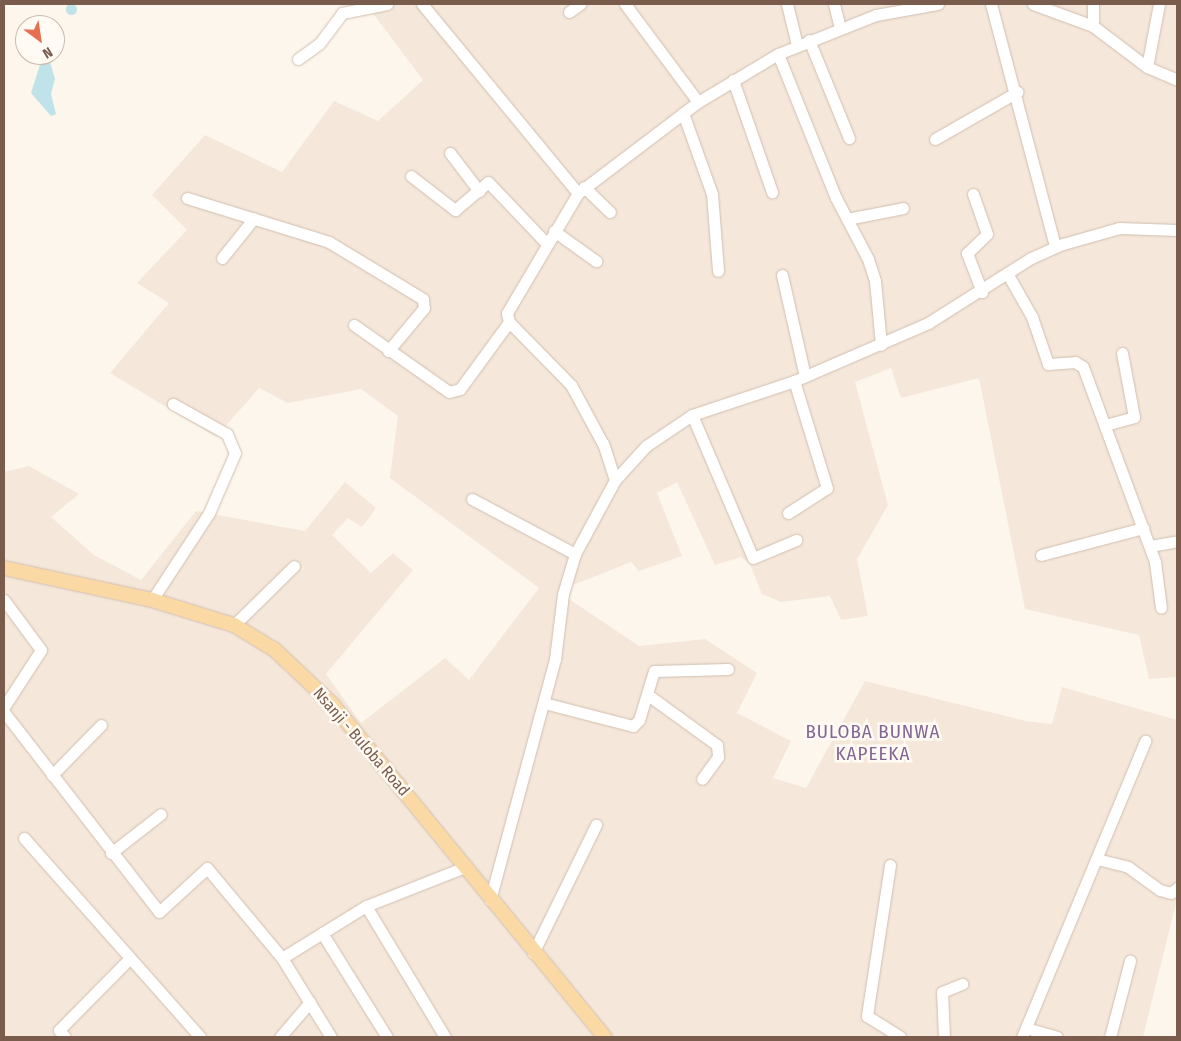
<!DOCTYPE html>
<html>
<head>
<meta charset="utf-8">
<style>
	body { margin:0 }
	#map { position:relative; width:1181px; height:1041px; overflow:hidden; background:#fdf6ec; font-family:"Fira Sans Condensed",sans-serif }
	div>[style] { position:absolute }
	.residential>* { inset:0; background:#f5e8da }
	.water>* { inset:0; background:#bfe3e8 }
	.round { border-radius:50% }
	.roads { filter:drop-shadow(0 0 1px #d1beb0) drop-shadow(0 0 1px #d1beb0) }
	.minor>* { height:11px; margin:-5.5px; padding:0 5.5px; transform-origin:5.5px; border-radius:5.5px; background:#fff }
	.major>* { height:14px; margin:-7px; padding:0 7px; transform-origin:7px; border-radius:7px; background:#fbd9a5 }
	span { translate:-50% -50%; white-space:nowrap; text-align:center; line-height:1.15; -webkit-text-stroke:5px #fffaf3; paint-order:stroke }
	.street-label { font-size:16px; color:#7a5c4d }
	.quarter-label { font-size:19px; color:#846695; letter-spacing:1px }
	.frame { position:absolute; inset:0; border:5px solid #7a5c4d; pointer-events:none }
	.north { position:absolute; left:15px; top:15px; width:50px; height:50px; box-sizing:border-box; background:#fffaf3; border:1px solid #cabbb1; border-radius:50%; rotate:149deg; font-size:14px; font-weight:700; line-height:20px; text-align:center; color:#7a5c4d }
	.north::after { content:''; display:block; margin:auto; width:18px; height:22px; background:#e76f51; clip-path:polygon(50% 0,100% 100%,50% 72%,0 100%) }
</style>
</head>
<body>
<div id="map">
	<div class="residential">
		<i style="clip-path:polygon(366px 4px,1177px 4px,1177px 677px,1149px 679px,1139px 635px,1025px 609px,979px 378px,901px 398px,891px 368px,855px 382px,888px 505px,857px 559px,868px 616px,841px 620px,830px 596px,781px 602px,762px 594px,750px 564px,741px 557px,715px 565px,677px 482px,657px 493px,682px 556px,639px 571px,631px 562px,573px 585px,569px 599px,639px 646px,705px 639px,757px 673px,737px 713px,791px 741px,773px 778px,806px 788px,865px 681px,1026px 721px,1052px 724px,1062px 687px,1177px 720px,1177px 899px,1143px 1037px,4px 1037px,4px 472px,29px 466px,79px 494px,51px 517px,94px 555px,141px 580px,196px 511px,305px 531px,345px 482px,376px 508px,362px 527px,348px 518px,332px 535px,371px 573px,393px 553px,413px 570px,326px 674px,361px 723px,445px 658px,469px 680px,539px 588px,390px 478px,398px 416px,361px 389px,288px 403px,259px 388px,216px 437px,110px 373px,169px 303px,137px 283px,187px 230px,152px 195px,205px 135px,282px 172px,334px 101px,378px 121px,423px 80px)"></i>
	</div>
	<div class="water">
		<i class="round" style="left:65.5px;top:3.5px;width:11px;height:11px"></i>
		<i style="clip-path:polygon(43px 55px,48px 55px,55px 79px,51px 94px,56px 114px,51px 116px,31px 93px)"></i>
	</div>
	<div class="roads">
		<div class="minor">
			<i style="left:422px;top:4px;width:245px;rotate:50.5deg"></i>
			<i style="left:625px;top:4px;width:122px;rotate:53.3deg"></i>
			<i style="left:787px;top:4px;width:42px;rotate:76.3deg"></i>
			<i style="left:834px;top:4px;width:25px;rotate:76deg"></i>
			<i style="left:991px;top:4px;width:251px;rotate:75.2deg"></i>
			<i style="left:1033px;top:4px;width:64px;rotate:20.1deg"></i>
			<i style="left:1093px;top:26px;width:68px;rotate:37.2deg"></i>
			<i style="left:1147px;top:67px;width:33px;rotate:23deg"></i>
			<i style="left:569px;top:12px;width:14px;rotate:-36deg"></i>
			<i style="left:1093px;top:26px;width:22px;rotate:-90deg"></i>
			<i style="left:809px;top:40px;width:106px;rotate:67.8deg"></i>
			<i style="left:778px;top:54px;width:155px;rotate:68.1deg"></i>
			<i style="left:836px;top:198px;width:69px;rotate:62.3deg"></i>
			<i style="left:868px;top:259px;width:23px;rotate:72deg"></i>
			<i style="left:875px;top:281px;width:64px;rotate:84.6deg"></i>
			<i style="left:298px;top:59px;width:26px;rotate:-36deg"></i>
			<i style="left:319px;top:44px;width:39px;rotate:-53deg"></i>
			<i style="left:342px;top:13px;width:46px;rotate:-11.3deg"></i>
			<i style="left:1147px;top:67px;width:64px;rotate:-79.2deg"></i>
			<i style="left:733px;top:80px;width:119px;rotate:70.8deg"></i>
			<i style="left:683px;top:113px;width:86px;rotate:70.3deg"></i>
			<i style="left:712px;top:194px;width:77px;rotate:85.5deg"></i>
			<i style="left:935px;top:139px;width:95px;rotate:-29.8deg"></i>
			<i style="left:450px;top:153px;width:48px;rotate:52.7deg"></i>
			<i style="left:411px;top:176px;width:56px;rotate:37.7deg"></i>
			<i style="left:455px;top:210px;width:43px;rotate:-40.3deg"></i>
			<i style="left:488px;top:182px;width:84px;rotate:46.4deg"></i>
			<i style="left:584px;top:187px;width:36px;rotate:44deg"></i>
			<i style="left:973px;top:194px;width:42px;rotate:70.7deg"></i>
			<i style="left:987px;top:234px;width:28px;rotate:136deg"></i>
			<i style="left:967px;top:253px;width:42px;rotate:69deg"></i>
			<i style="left:187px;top:198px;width:149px;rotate:17.2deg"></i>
			<i style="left:329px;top:242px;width:110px;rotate:31.2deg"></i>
			<i style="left:423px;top:299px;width:9px;rotate:84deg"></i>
			<i style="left:424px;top:308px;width:56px;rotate:129.9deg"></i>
			<i style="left:847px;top:219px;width:57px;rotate:-11.1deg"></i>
			<i style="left:554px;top:231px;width:52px;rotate:35.5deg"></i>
			<i style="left:222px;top:258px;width:51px;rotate:-51.3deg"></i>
			<i style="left:1007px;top:273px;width:51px;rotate:60.4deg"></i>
			<i style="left:1032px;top:317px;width:50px;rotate:71.2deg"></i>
			<i style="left:1048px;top:364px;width:27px;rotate:-4deg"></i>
			<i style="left:1075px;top:362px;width:9px;rotate:32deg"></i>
			<i style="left:1083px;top:367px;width:208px;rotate:69.7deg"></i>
			<i style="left:1155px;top:562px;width:46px;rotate:82.6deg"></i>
			<i style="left:782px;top:275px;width:104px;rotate:77.2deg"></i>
			<i style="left:354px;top:325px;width:116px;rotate:35.2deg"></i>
			<i style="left:449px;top:392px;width:11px;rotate:-15deg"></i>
			<i style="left:460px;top:389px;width:83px;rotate:-53.8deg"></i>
			<i style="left:692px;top:415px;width:155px;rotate:66.9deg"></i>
			<i style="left:753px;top:558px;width:47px;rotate:-22.7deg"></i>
			<i style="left:1105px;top:425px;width:30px;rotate:-15deg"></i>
			<i style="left:1134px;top:417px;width:65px;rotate:-100.6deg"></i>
			<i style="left:615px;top:480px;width:38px;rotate:-108deg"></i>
			<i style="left:603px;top:444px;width:67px;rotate:-118.5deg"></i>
			<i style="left:571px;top:385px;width:88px;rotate:-134.5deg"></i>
			<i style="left:509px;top:322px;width:9px;rotate:-103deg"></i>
			<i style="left:507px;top:313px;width:139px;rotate:-59.4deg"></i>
			<i style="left:578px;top:193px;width:151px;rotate:-37.2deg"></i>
			<i style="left:698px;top:102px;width:93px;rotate:-31deg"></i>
			<i style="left:778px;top:54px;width:105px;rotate:-21.7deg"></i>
			<i style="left:876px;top:15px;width:63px;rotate:-10.1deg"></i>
			<i style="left:472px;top:499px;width:117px;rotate:28.1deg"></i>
			<i style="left:788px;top:513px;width:46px;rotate:-32.7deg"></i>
			<i style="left:827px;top:488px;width:112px;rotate:-107.1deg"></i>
			<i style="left:1150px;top:546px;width:27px;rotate:-10deg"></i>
			<i style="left:1041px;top:555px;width:106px;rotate:-14.8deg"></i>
			<i style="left:4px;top:600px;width:62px;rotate:53.5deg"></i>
			<i style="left:41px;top:650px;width:68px;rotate:123deg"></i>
			<i style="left:152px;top:600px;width:104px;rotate:-56.8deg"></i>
			<i style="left:209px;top:513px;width:65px;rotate:-66.6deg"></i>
			<i style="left:235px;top:453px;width:21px;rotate:-113deg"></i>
			<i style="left:227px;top:434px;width:62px;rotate:-150.9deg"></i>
			<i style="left:234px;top:625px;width:84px;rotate:-44.5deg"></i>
			<i style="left:648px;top:695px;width:85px;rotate:35.9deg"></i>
			<i style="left:717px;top:745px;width:12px;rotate:85deg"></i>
			<i style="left:718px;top:757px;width:27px;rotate:126deg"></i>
			<i style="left:544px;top:703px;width:92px;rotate:14.5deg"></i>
			<i style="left:633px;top:726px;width:8px;rotate:-45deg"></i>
			<i style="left:639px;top:720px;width:51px;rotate:-73deg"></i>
			<i style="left:654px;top:671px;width:74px;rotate:-1.5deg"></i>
			<i style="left:4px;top:712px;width:253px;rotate:52.2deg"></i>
			<i style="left:159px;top:912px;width:65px;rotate:-42.5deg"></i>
			<i style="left:207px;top:868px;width:117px;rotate:50.2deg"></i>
			<i style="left:282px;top:958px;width:93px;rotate:58.2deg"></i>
			<i style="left:52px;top:775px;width:70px;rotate:-45.6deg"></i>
			<i style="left:24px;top:838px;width:266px;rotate:48.5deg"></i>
			<i style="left:111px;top:853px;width:63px;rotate:-38deg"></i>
			<i style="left:1097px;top:859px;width:32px;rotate:14deg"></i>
			<i style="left:1128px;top:867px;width:39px;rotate:36deg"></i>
			<i style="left:1160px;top:890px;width:11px;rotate:15deg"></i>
			<i style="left:1171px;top:893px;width:8px;rotate:-40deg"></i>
			<i style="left:890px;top:865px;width:153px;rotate:98.7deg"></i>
			<i style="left:867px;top:1016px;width:39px;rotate:32deg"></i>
			<i style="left:490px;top:900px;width:250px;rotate:-74.9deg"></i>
			<i style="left:555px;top:659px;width:65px;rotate:-83deg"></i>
			<i style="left:563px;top:594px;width:42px;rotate:-73.3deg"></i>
			<i style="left:575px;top:554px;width:84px;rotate:-61.6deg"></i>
			<i style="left:615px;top:480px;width:46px;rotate:-47.6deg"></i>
			<i style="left:646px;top:446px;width:55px;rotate:-34deg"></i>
			<i style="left:692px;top:415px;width:108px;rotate:-18.4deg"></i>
			<i style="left:794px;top:381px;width:146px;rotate:-23.4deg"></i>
			<i style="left:928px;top:323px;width:122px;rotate:-32.3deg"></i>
			<i style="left:1031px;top:258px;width:35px;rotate:-24deg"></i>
			<i style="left:1063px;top:244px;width:58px;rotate:-15.9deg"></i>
			<i style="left:1119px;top:228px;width:58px;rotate:2deg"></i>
			<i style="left:366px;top:906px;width:153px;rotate:58.9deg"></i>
			<i style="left:322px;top:933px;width:123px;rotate:58deg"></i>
			<i style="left:533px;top:953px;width:143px;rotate:-63.8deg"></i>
			<i style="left:282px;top:958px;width:99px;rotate:-31.8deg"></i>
			<i style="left:366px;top:906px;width:106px;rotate:-21.5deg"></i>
			<i style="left:1026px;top:1028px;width:32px;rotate:16deg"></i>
			<i style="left:65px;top:1037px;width:9px;rotate:-131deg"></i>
			<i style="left:59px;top:1030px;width:101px;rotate:-45.4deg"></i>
			<i style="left:280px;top:1037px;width:46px;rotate:-49.4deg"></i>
			<i style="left:944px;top:1037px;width:45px;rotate:-92.5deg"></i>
			<i style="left:942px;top:992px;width:22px;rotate:-22deg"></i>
			<i style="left:1022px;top:1037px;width:321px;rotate:-67.4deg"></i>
			<i style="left:1110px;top:1037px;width:79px;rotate:-75.3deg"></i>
		</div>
		<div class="major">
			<i style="left:4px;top:568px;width:151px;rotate:12.2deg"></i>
			<i style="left:152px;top:600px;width:86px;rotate:17deg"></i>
			<i style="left:234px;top:625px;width:48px;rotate:31.4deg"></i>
			<i style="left:275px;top:650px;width:80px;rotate:43.5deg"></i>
			<i style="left:333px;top:705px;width:429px;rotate:50.7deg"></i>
		</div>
	</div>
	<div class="street-label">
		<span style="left:361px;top:742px;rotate:49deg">Nsanji - Buloba Road</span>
	</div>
	<div class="quarter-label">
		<span style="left:873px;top:743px">BULOBA BUNWA<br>KAPEEKA</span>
	</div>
	<div class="frame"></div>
	<div class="north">N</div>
</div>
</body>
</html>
